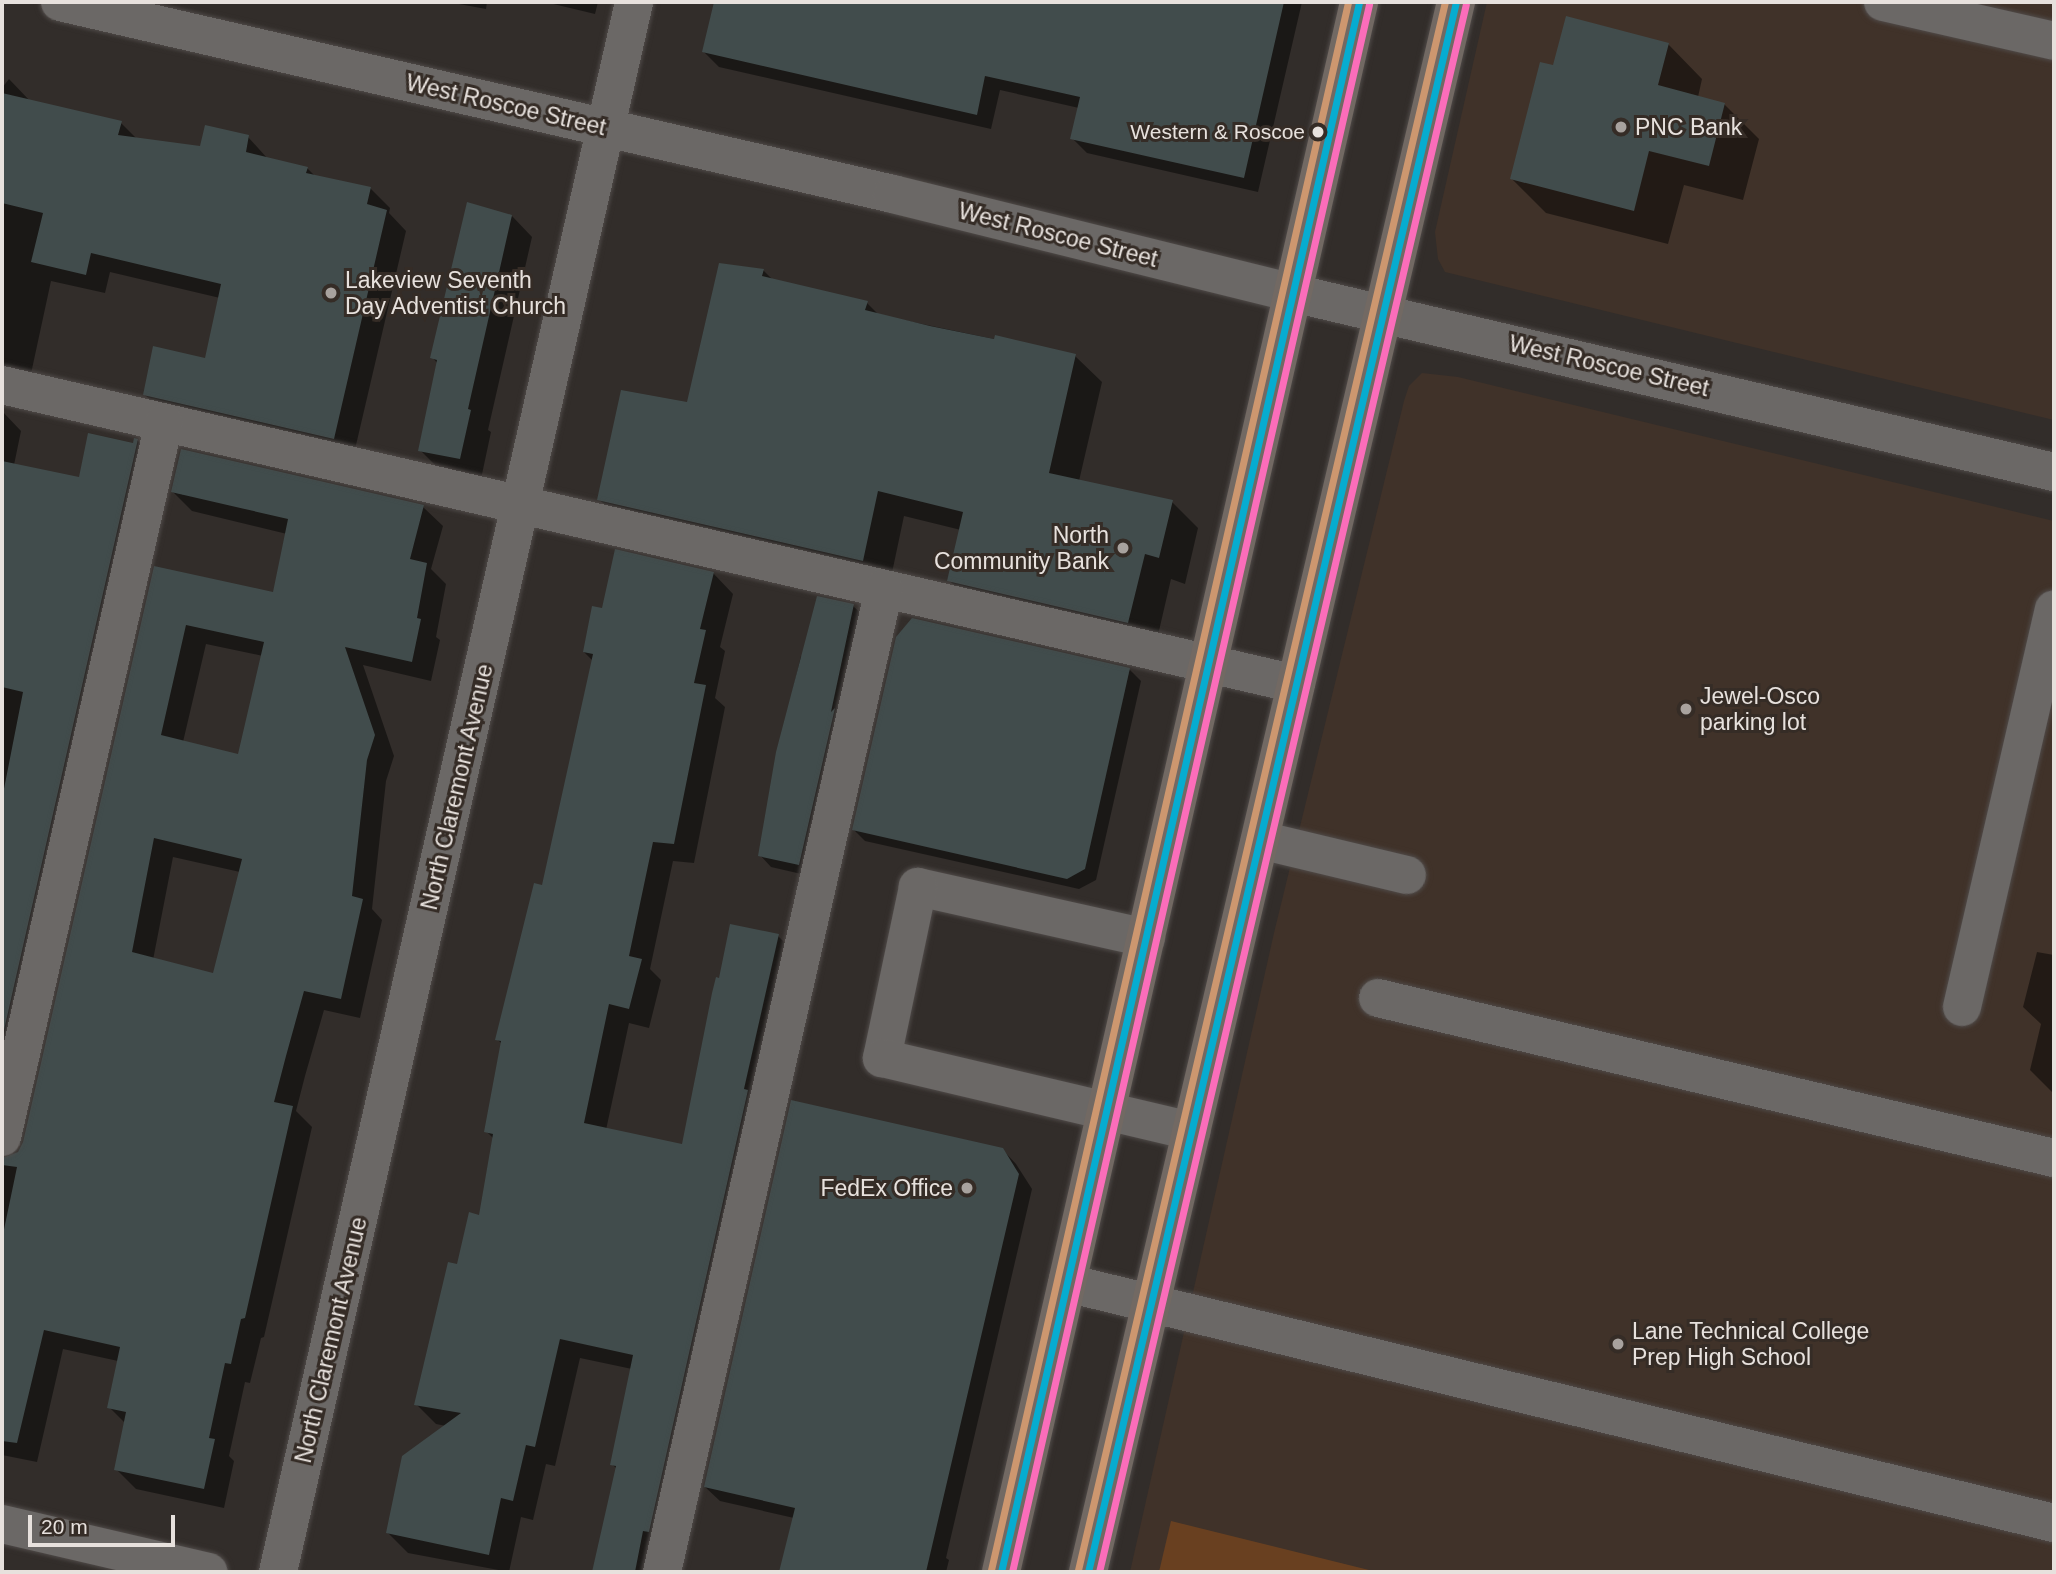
<!DOCTYPE html>
<html>
<head>
<meta charset="utf-8">
<style>
	body { margin:0 }
	#map { position:relative; width:2056px; height:1574px; overflow:hidden; background:#322d2a; font-family:Arial,sans-serif }
	div>[style] { position:absolute }
	.built>* { inset:0; background:#403229 }
	.green>* { inset:0; background:#694020 }
	.shadow>* { inset:0; background:#0007 }
	.building>* { inset:0; background:#414c4c }
	.roads { filter:drop-shadow(0 0 2px #4f4a48) drop-shadow(0 0 2px #4f4a48) }
	.minor>* { height:38px; margin:-19px; padding:0 19px; transform-origin:19px; border-radius:19px; background:#6b6866 }
	.major>* { height:38px; margin:-19px; padding:0 19px; transform-origin:19px; border-radius:19px; background:#726963 }
	.bus-1>* { height:7px; margin:-3.5px; padding:0 3.5px; transform-origin:3.5px; border-radius:3.5px; background:#06acd0 }
	.bus-2>* { height:7px; margin:-3.5px; padding:0 3.5px; transform-origin:3.5px; border-radius:3.5px; background:#fb6dba }
	.bus-3>* { height:7px; margin:-3.5px; padding:0 3.5px; transform-origin:3.5px; border-radius:3.5px; background:#cd976f }
	.dots>* { width:19px; height:19px; translate:-50% -50%; box-sizing:border-box; border:4px solid #352c26; border-radius:50% }
	span { translate:-50% -50%; white-space:nowrap; text-align:center; line-height:1.15; -webkit-text-stroke:6px #352c26; paint-order:stroke }
	.bus-label { font-size:21px; color:#e7e1dd }
	.right { translate:-100% -50%; text-align:right }
	.street-label { font-size:23px; color:#e7e1dd }
	.poi-label { font-size:23px; color:#e7e1dd }
	.left { translate:0 -50%; text-align:left }
	.frame { position:absolute; inset:0; border:4px solid #e7e1dd; pointer-events:none }
	.scale { position:absolute; left:28px; top:1515px; width:147px; height:32px; box-sizing:border-box; border:4px solid #e7e1dd; border-top:0; padding-left:9px; font-size:21px; line-height:24px; white-space:nowrap; color:#e7e1dd; -webkit-text-stroke:5px #352c26; paint-order:stroke }
</style>
</head>
<body>
<div id="map">
	<div class="built">
		<i style="clip-path:polygon(1487px 2px,2054px 2px,2054px 420px,1445px 272px,1438px 259px,1435px 232px)"></i>
		<i style="clip-path:polygon(1422px 373px,1458px 377px,2054px 521px,2054px 1572px,1130px 1572px,1274px 933px,1404px 401px,1409px 386px)"></i>
	</div>
	<div class="green">
		<i style="clip-path:polygon(1171px 1521px,1377px 1572px,1159px 1572px)"></i>
	</div>
	<div class="shadow">
		<i style="clip-path:polygon(448px 2px,487px 2px,486px 9px)"></i>
		<i style="clip-path:polygon(545px 2px,598px 2px,595px 14px)"></i>
		<i style="clip-path:polygon(715px 2px,1302px 2px,1258px 192px,1087px 153px,1072px 138px,1079px 108px,1000px 90px,991px 129px,719px 67px,704px 52px)"></i>
		<i style="clip-path:polygon(1668px 44px,1702px 79px,1698px 97px,1724px 104px,1759px 139px,1743px 200px,1684px 185px,1668px 244px,1546px 213px,1512px 179px,1554px 68px)"></i>
		<i style="clip-path:polygon(9px 79px,31px 102px,121px 123px,137px 139px,201px 147px,248px 137px,268px 159px,307px 168px,315px 176px,370px 188px,390px 208px,389px 213px,406px 231px,353px 458px,165px 414px,145px 395px,206px 360px,220px 298px,110px 272px,105px 293px,51px 281px,29px 383px,2px 397px,2px 88px)"></i>
		<i style="clip-path:polygon(512px 216px,532px 237px,488px 430px,491px 432px,481px 479px,441px 471px,420px 450px,438px 364px,432px 357px)"></i>
		<i style="clip-path:polygon(763px 270px,774px 281px,867px 303px,879px 315px,1075px 356px,1102px 382px,1079px 481px,1172px 502px,1198px 528px,1185px 584px,1171px 579px,1155px 648px,975px 607px,949px 580px,961px 530px,904px 516px,889px 587px,625px 526px,599px 499px,688px 404px)"></i>
		<i style="clip-path:polygon(2px 411px,21px 431px,14px 465px,80px 479px,137px 440px,157px 460px,2px 1144px)"></i>
		<i style="clip-path:polygon(evenodd,173px 492px,423px 507px,443px 526px,431px 569px,446px 584px,436px 637px,440px 640px,431px 681px,363px 665px,394px 756px,386px 781px,372px 909px,382px 920px,360px 1018px,324px 1010px,305px 1076px,296px 1111px,312px 1127px,264px 1337px,261px 1338px,250px 1383px,245px 1382px,229px 1456px,234px 1461px,224px 1508px,136px 1489px,116px 1469px,126px 1424px,109px 1407px,118px 1361px,63px 1349px,37px 1462px,2px 1455px,2px 1160px,10px 1159px,20px 1153px,25px 1142px,155px 568px,275px 594px,287px 534px,192px 511px,173px 492px,206px 644px,263px 656px,239px 756px,183px 742px,206px 644px,173px 492px,173px 857px,240px 872px,215px 975px,153px 960px,173px 857px)"></i>
		<i style="clip-path:polygon(713px 573px,733px 594px,720px 647px,725px 651px,715px 698px,725px 707px,694px 863px,673px 861px,650px 969px,661px 980px,649px 1028px,629px 1023px,606px 1130px,683px 1146px,778px 936px,798px 956px,658px 1572px,594px 1572px,617px 1469px,612px 1464px,632px 1369px,580px 1358px,555px 1466px,546px 1464px,533px 1520px,521px 1517px,509px 1572px,408px 1553px,388px 1533px,446px 1426px,436px 1424px,416px 1404px,458px 1266px,481px 1217px,494px 1139px,486px 1131px,502px 1044px,497px 1039px,544px 887px,593px 661px,584px 652px,603px 611px)"></i>
		<i style="clip-path:polygon(853px 606px,865px 617px,810px 876px,771px 867px,760px 855px,778px 752px,801px 656px,804px 657px)"></i>
		<i style="clip-path:polygon(1130px 670px,1141px 681px,1096px 880px,1079px 889px,865px 841px,854px 830px)"></i>
		<i style="clip-path:polygon(2037px 952px,2054px 955px,2054px 1094px,2030px 1070px,2041px 1024px,2023px 1007px)"></i>
		<i style="clip-path:polygon(1002px 1149px,1016px 1164px,1032px 1189px,946px 1558px,949px 1560px,946px 1572px,783px 1572px,794px 1518px,720px 1501px,705px 1487px)"></i>
	</div>
	<div class="building">
		<i style="clip-path:polygon(714px 2px,1284px 2px,1244px 178px,1070px 139px,1080px 97px,985px 76px,977px 115px,702px 52px)"></i>
		<i style="clip-path:polygon(1566px 16px,1669px 43px,1658px 85px,1725px 103px,1709px 166px,1649px 151px,1634px 211px,1510px 179px,1540px 62px,1553px 65px)"></i>
		<i style="clip-path:polygon(2px 93px,122px 121px,118px 135px,200px 146px,205px 125px,249px 135px,246px 152px,308px 167px,306px 173px,371px 187px,367px 204px,387px 210px,334px 439px,143px 395px,153px 346px,205px 358px,221px 284px,91px 253px,86px 275px,31px 262px,43px 213px,2px 203px)"></i>
		<i style="clip-path:polygon(467px 202px,512px 215px,468px 409px,471px 410px,460px 459px,418px 451px,437px 360px,430px 358px)"></i>
		<i style="clip-path:polygon(719px 263px,764px 269px,762px 276px,868px 301px,865px 310px,930px 326px,994px 339px,995px 335px,1076px 354px,1049px 473px,1173px 500px,1159px 558px,1145px 554px,1128px 623px,947px 581px,963px 512px,878px 491px,863px 561px,597px 500px,621px 390px,687px 402px)"></i>
		<i style="clip-path:polygon(88px 433px,133px 443px,134px 438px,138px 439px,2px 1039px,2px 799px,23px 692px,2px 687px,2px 461px,79px 477px)"></i>
		<i style="clip-path:polygon(evenodd,181px 449px,424px 505px,410px 559px,427px 563px,417px 618px,421px 619px,412px 662px,345px 647px,375px 735px,367px 760px,352px 896px,363px 899px,341px 999px,304px 991px,286px 1056px,274px 1102px,293px 1106px,245px 1318px,241px 1319px,231px 1364px,225px 1363px,209px 1438px,215px 1439px,204px 1489px,114px 1470px,126px 1412px,107px 1408px,120px 1347px,44px 1330px,17px 1443px,2px 1441px,2px 1239px,17px 1167px,2px 1165px,2px 1158px,18px 1152px,23px 1142px,154px 566px,273px 592px,288px 519px,171px 492px,181px 449px,186px 625px,264px 642px,238px 754px,161px 735px,186px 625px,181px 449px,154px 838px,242px 859px,213px 973px,132px 952px,154px 838px)"></i>
		<i style="clip-path:polygon(615px 549px,714px 572px,700px 629px,706px 630px,694px 683px,706px 685px,674px 844px,653px 842px,629px 956px,642px 959px,629px 1009px,609px 1004px,584px 1123px,682px 1144px,712px 993px,716px 977px,719px 978px,730px 924px,779px 934px,744px 1089px,748px 1090px,649px 1532px,643px 1531px,635px 1572px,592px 1572px,616px 1466px,610px 1465px,633px 1355px,560px 1339px,535px 1447px,526px 1445px,513px 1501px,501px 1498px,489px 1555px,386px 1533px,402px 1456px,461px 1413px,414px 1405px,448px 1262px,457px 1264px,469px 1212px,479px 1215px,493px 1134px,484px 1132px,501px 1041px,495px 1040px,534px 883px,542px 885px,593px 654px,583px 652px,592px 606px,602px 608px)"></i>
		<i style="clip-path:polygon(817px 596px,854px 604px,831px 712px,835px 708px,799px 865px,758px 856px,776px 752px)"></i>
		<i style="clip-path:polygon(912px 618px,1130px 668px,1085px 869px,1067px 879px,852px 830px,896px 637px)"></i>
		<i style="clip-path:polygon(791px 1100px,1003px 1148px,1019px 1174px,926px 1572px,779px 1572px,795px 1508px,704px 1487px)"></i>
	</div>
	<div class="roads">
		<div class="minor">
			<i style="left:60px;top:2px;width:855px;rotate:12.98deg"></i>
			<i style="left:893px;top:194px;width:412px;rotate:13.9deg"></i>
			<i style="left:1293px;top:293px;width:782px;rotate:13.24deg"></i>
			<i style="left:1883px;top:2px;width:175px;rotate:12.8deg"></i>
			<i style="left:2px;top:385px;width:1328px;rotate:13.01deg"></i>
			<i style="left:1260px;top:840px;width:151px;rotate:13.4deg"></i>
			<i style="left:1146px;top:938px;width:234px;rotate:-167.4deg"></i>
			<i style="left:918px;top:887px;width:175px;rotate:101.9deg"></i>
			<i style="left:882px;top:1058px;width:318px;rotate:13.3deg"></i>
			<i style="left:1378px;top:998px;width:695px;rotate:13.32deg"></i>
			<i style="left:1962px;top:1007px;width:408px;rotate:-77deg"></i>
			<i style="left:2px;top:1137px;width:732px;rotate:-77.22deg"></i>
			<i style="left:1067px;top:1283px;width:1016px;rotate:13.67deg"></i>
			<i style="left:2px;top:1524px;width:212px;rotate:13.1deg"></i>
			<i style="left:278px;top:1572px;width:1610px;rotate:-77.22deg"></i>
			<i style="left:662px;top:1572px;width:1008px;rotate:-77.27deg"></i>
		</div>
		<div class="major">
			<i style="left:1001px;top:1572px;width:1610px;rotate:-77.15deg"></i>
			<i style="left:1088px;top:1572px;width:1613px;rotate:-76.81deg"></i>
		</div>
	</div>
	<div class="bus-1">
		<i style="left:1001px;top:1572px;width:1610px;rotate:-77.15deg"></i>
		<i style="left:1088px;top:1572px;width:1613px;rotate:-76.81deg"></i>
	</div>
	<div class="bus-2">
		<i style="left:1012px;top:1572px;width:1608px;rotate:-77.17deg"></i>
		<i style="left:1099px;top:1572px;width:1610px;rotate:-76.83deg"></i>
	</div>
	<div class="bus-3">
		<i style="left:991px;top:1570px;width:1608px;rotate:-77.17deg"></i>
		<i style="left:1078px;top:1570px;width:1610px;rotate:-76.83deg"></i>
	</div>
	<div class="dots">
		<i style="left:1621px;top:127px;background:#a8a29e"></i>
		<i style="left:1318px;top:132px;background:#e7e1dd"></i>
		<i style="left:331px;top:293px;background:#a8a29e"></i>
		<i style="left:1123px;top:548px;background:#a8a29e"></i>
		<i style="left:1686px;top:709px;background:#a8a29e"></i>
		<i style="left:967px;top:1188px;background:#a8a29e"></i>
		<i style="left:1618px;top:1344px;background:#a8a29e"></i>
	</div>
	<div class="bus-label">
		<span class="right" style="left:1305px;top:132px">Western &amp; Roscoe</span>
	</div>
	<div class="street-label">
		<span style="left:506px;top:105px;rotate:13deg">West Roscoe Street</span>
		<span style="left:1058px;top:235px;rotate:14deg">West Roscoe Street</span>
		<span style="left:1609px;top:366px;rotate:13deg">West Roscoe Street</span>
		<span style="left:457px;top:787px;rotate:-77deg">North Claremont Avenue</span>
		<span style="left:331px;top:1340px;rotate:-77deg">North Claremont Avenue</span>
	</div>
	<div class="poi-label">
		<span class="left" style="left:1635px;top:127px">PNC Bank</span>
		<span class="left" style="left:345px;top:293px">Lakeview Seventh<br>Day Adventist Church</span>
		<span class="right" style="left:1109px;top:548px">North<br>Community Bank</span>
		<span class="left" style="left:1700px;top:709px">Jewel-Osco<br>parking lot</span>
		<span class="right" style="left:953px;top:1188px">FedEx Office</span>
		<span class="left" style="left:1632px;top:1344px">Lane Technical College<br>Prep High School</span>
	</div>
	<div class="frame"></div>
	<div class="scale">20 m</div>
</div>
</body>
</html>
